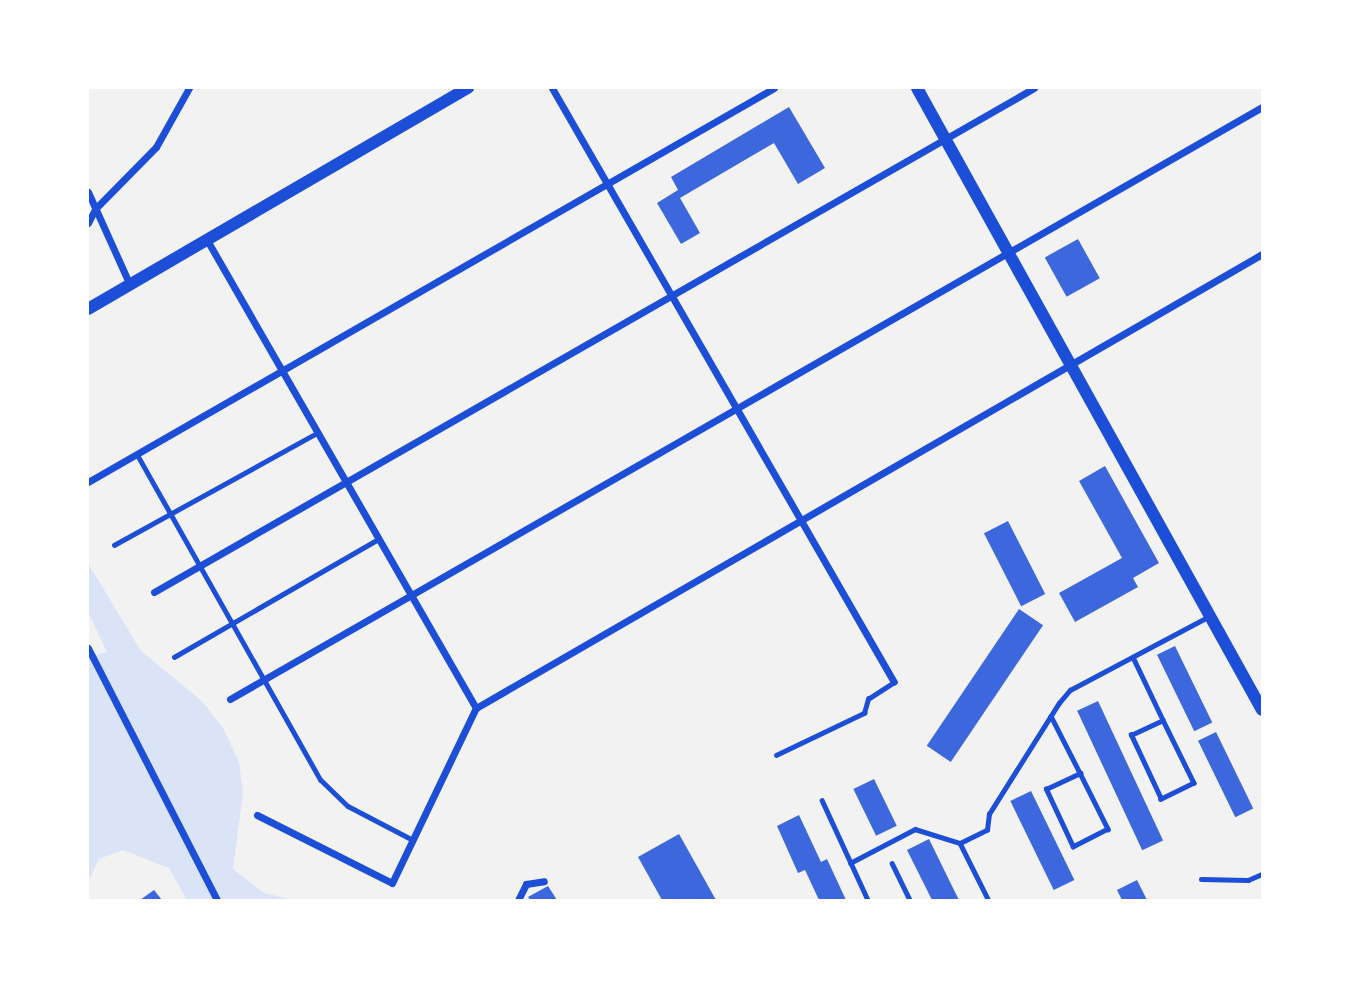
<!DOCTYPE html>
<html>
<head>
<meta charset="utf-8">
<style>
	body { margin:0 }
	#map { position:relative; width:1350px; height:988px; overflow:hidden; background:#f2f2f2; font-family:"Roboto Condensed",sans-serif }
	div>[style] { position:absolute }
	.green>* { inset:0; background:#dbe4f7 }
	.building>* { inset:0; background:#3d67dc; transform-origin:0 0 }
	.service>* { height:4.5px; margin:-2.25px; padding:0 2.25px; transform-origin:2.25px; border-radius:2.25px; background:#1d4ed8 }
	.minor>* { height:7px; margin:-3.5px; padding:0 3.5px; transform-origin:3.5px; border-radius:3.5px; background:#1d4ed8 }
	.secondary>* { height:12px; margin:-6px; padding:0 6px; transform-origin:6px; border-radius:6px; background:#1d4ed8 }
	span { translate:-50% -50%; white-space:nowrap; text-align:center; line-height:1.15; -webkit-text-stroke:5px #fff; paint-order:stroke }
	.frame { position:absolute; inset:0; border:89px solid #fff; pointer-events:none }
</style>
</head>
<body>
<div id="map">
	<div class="green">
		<i style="clip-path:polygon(88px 563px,141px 651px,202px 701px,223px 728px,239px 762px,243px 793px,233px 869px,264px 893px,293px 900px,187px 900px,169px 868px,123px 850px,99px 859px,88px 882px,88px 657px,107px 652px,88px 612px)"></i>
	</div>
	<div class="building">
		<i style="clip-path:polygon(789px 107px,825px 168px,798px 184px,774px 143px,680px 198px,700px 233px,681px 244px,657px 203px,678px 190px,671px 177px)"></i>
		<i style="left:1078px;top:239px;width:45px;height:38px;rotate:61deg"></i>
		<i style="clip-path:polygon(1105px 466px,1159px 563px,1133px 578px,1138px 587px,1075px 622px,1059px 593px,1122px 558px,1079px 481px)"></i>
		<i style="left:1008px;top:521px;width:82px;height:27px;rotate:63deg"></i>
		<i style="left:1019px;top:609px;width:29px;height:165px;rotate:34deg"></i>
		<i style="left:1175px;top:646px;width:85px;height:20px;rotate:64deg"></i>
		<i style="left:1098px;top:701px;width:154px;height:23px;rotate:65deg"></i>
		<i style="left:1216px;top:732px;width:85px;height:20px;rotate:64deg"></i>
		<i style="left:874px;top:779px;width:52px;height:23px;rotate:64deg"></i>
		<i style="left:1031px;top:791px;width:99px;height:23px;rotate:64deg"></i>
		<i style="clip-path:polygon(799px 815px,821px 862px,827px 859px,846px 900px,819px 900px,805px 870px,798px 873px,777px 826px)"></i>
		<i style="clip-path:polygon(679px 834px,716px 900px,662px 900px,638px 857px)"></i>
		<i style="clip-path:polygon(929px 839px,951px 884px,959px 900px,932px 900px,907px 850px)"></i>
		<i style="clip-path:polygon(1137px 880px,1147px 900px,1122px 900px,1117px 890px)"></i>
		<i style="clip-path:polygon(548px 886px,557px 900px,530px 900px,528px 897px)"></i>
		<i style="clip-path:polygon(154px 890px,162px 900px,140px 900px)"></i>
	</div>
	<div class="service">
		<i style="left:137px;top:454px;width:374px;rotate:60.6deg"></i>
		<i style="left:321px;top:780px;width:37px;rotate:44deg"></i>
		<i style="left:348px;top:806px;width:73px;rotate:27.6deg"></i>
		<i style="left:114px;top:545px;width:232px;rotate:-28.9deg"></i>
		<i style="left:174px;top:657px;width:236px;rotate:-30deg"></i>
		<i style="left:1133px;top:657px;width:70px;rotate:64.5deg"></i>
		<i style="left:1163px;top:720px;width:70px;rotate:63.8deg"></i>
		<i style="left:1194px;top:783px;width:37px;rotate:154deg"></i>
		<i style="left:1161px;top:799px;width:71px;rotate:-115.1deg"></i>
		<i style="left:1131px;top:735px;width:35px;rotate:-25deg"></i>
		<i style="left:1051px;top:716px;width:64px;rotate:63deg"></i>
		<i style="left:1080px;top:773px;width:63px;rotate:63.4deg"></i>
		<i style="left:1108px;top:829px;width:39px;rotate:153deg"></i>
		<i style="left:1073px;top:847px;width:64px;rotate:-115deg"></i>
		<i style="left:1046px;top:789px;width:38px;rotate:-25deg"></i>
		<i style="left:776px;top:755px;width:98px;rotate:-25.5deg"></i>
		<i style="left:864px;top:713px;width:15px;rotate:-74deg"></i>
		<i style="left:868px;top:699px;width:31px;rotate:-33deg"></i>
		<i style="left:822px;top:800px;width:110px;rotate:65.3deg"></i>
		<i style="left:960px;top:843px;width:63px;rotate:63.4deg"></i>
		<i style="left:850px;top:863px;width:73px;rotate:-27.6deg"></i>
		<i style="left:915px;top:829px;width:47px;rotate:17.3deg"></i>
		<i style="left:960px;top:843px;width:30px;rotate:-26deg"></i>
		<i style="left:987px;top:830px;width:16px;rotate:-83deg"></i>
		<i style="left:989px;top:814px;width:131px;rotate:-57.8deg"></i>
		<i style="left:1059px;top:703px;width:17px;rotate:-50deg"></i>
		<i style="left:1070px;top:690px;width:158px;rotate:-27.9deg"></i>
		<i style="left:892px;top:863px;width:41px;rotate:64.1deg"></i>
		<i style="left:1201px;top:879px;width:47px;rotate:1.2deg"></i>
		<i style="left:1248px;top:880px;width:15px;rotate:-23deg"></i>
	</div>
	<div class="minor">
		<i style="left:552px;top:88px;width:685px;rotate:60.07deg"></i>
		<i style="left:88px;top:192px;width:102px;rotate:65.7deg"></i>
		<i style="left:88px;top:223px;width:16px;rotate:-63deg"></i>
		<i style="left:95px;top:209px;width:87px;rotate:-45.5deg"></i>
		<i style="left:156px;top:147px;width:68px;rotate:-60.8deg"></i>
		<i style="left:207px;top:240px;width:540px;rotate:60.11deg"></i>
		<i style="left:88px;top:482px;width:791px;rotate:-29.87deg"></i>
		<i style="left:154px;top:592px;width:1014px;rotate:-29.8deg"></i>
		<i style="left:88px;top:648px;width:283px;rotate:62.9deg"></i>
		<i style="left:230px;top:699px;width:1190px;rotate:-29.84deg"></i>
		<i style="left:257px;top:815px;width:151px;rotate:26.7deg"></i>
		<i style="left:392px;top:883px;width:194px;rotate:-64.4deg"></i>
		<i style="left:476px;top:708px;width:908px;rotate:-30.01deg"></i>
		<i style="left:518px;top:900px;width:18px;rotate:-63deg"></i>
		<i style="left:526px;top:884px;width:18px;rotate:-9deg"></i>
	</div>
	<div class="secondary">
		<i style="left:917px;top:88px;width:711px;rotate:60.98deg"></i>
		<i style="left:88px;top:309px;width:440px;rotate:-30.2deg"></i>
	</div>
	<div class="frame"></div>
</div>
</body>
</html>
